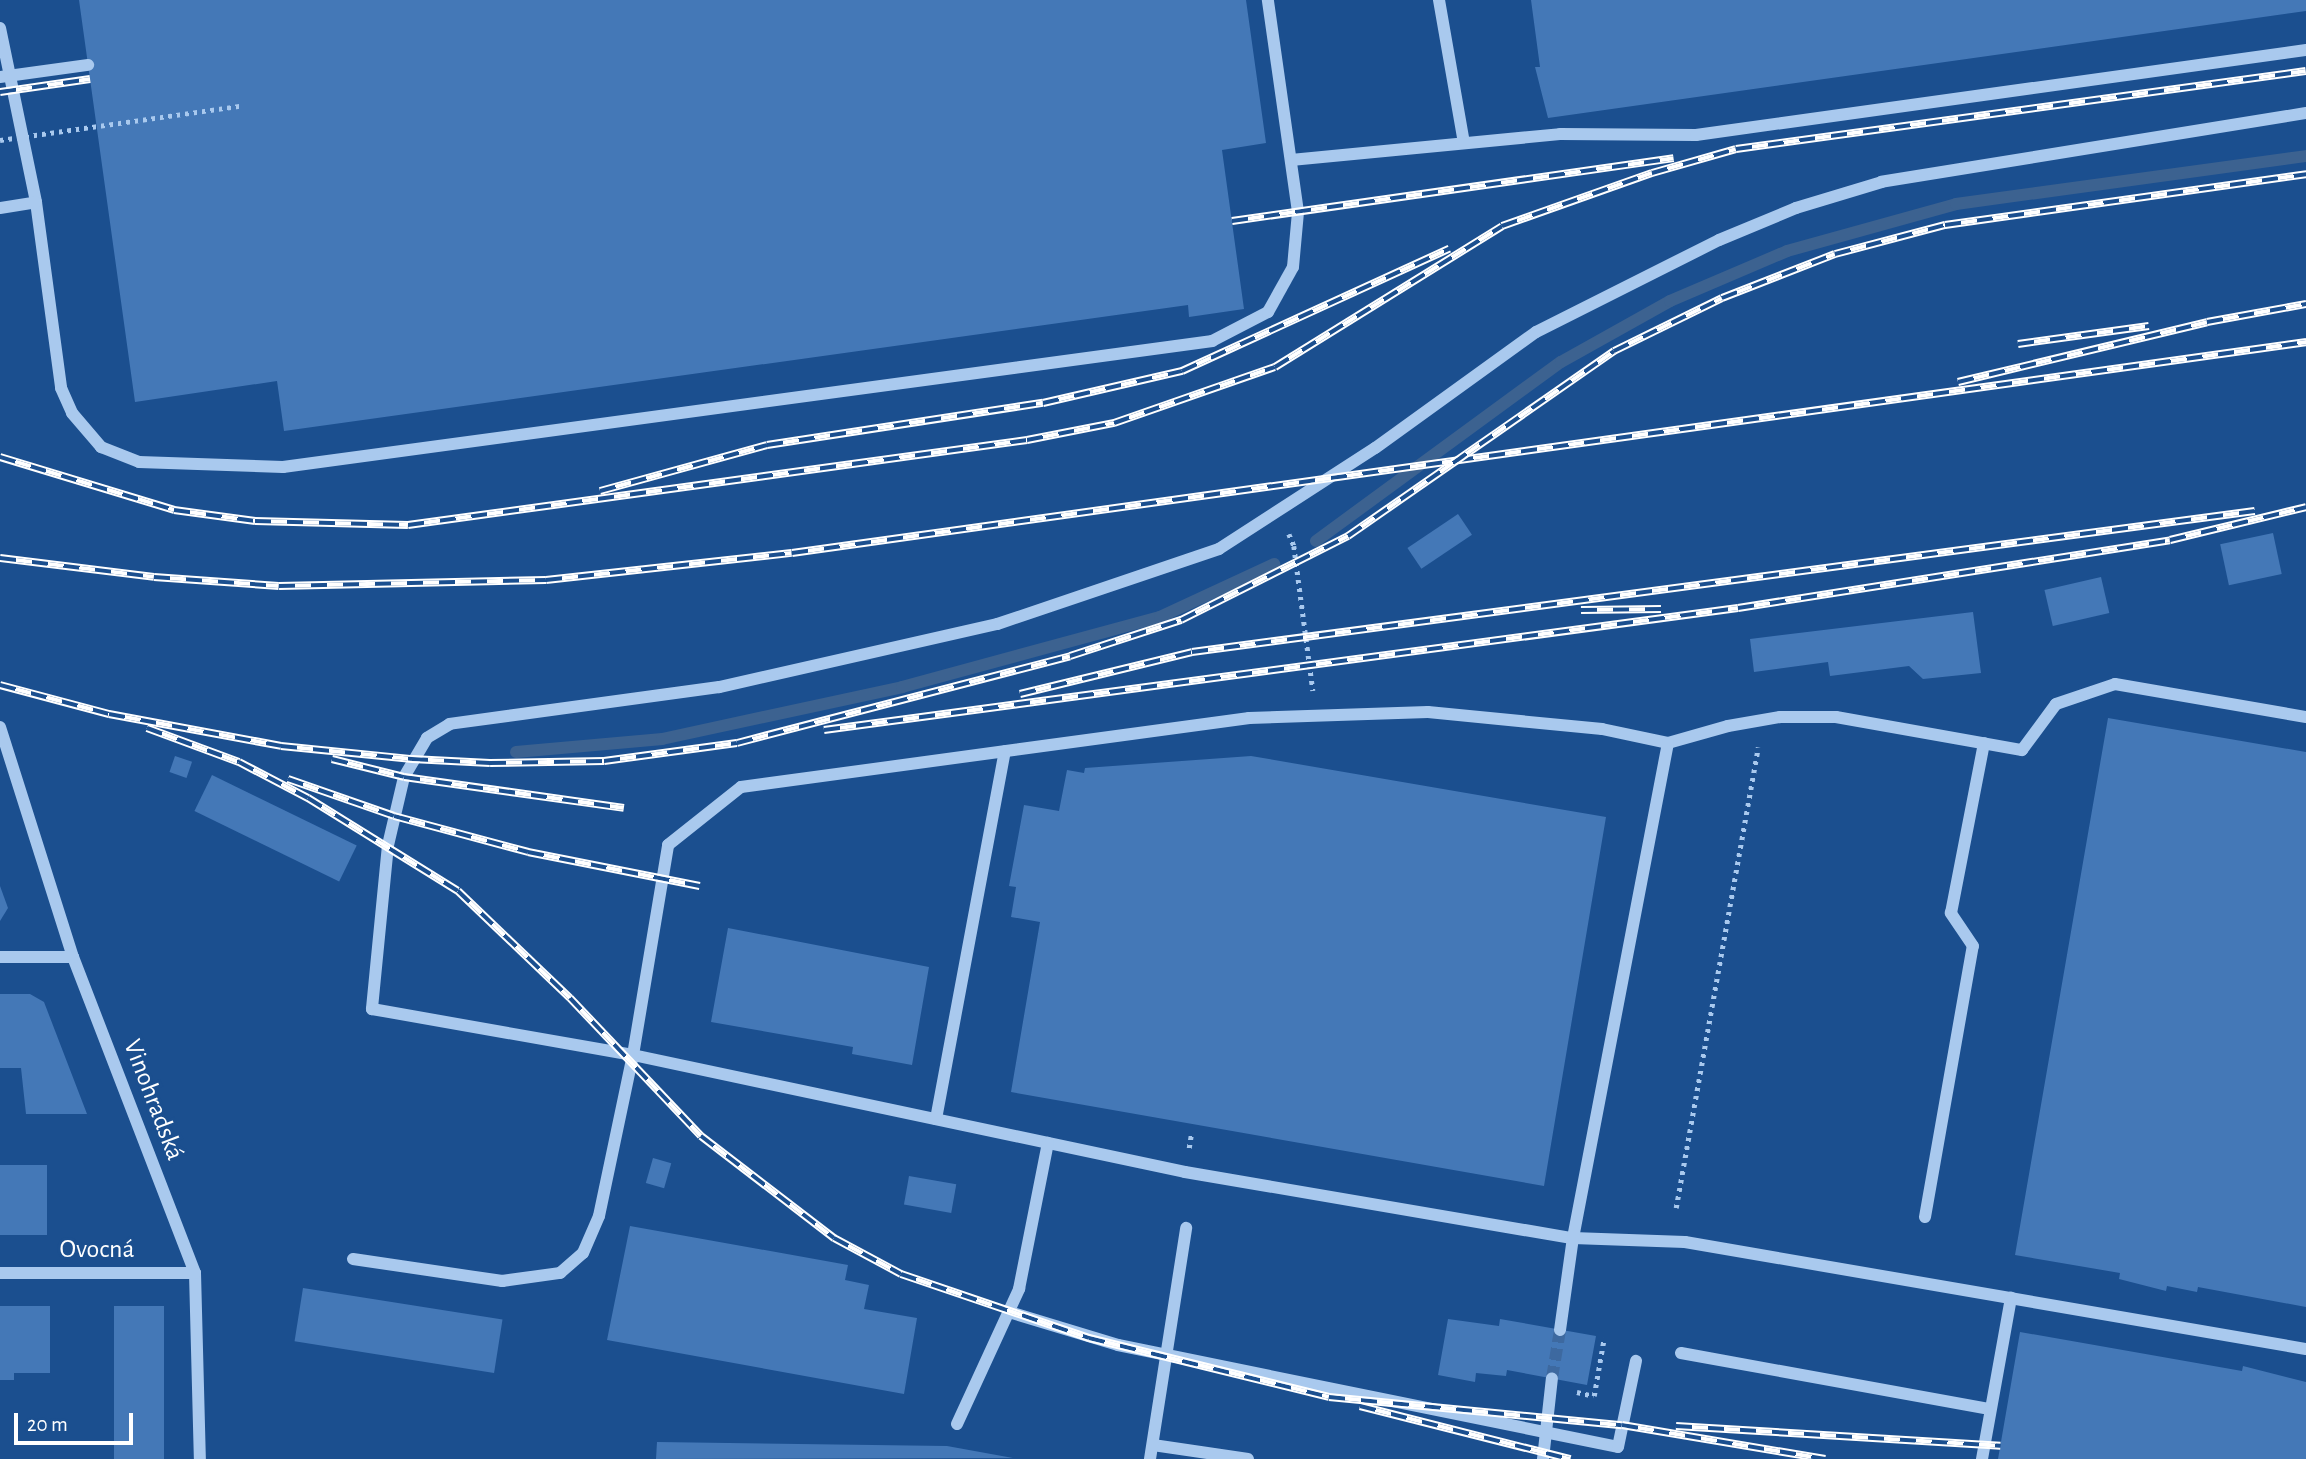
<!DOCTYPE html>
<html>
<head>
<meta charset="utf-8">
<style>
	body { margin:0 }
	#map { position:relative; width:2306px; height:1459px; overflow:hidden; background:#1b4f8f; font-family:"Alegreya Sans",sans-serif }
	div>[style] { position:absolute }
	.stream>* { height:12px; margin:-6px; padding:0 6px; transform-origin:6px; border-radius:6px; background:#3c6290 }
	.building>* { inset:0; background:#4478b7; transform-origin:0 0 }
	.minor-tunnel>* { height:12px; margin-top:-6px; transform-origin:0; background:repeating-linear-gradient(90deg,#3d69a0 0 12px,transparent 0 18px) }
	.path>* { height:4.5px; margin-top:-2.25px; transform-origin:0; background:repeating-linear-gradient(90deg,#a9c9ee 0 3.5px,transparent 0 8.5px) }
	.minor>* { height:12px; margin:-6px; padding:0 6px; transform-origin:6px; border-radius:6px; background:#a9c9ee }
	.rail>* { height:8px; margin-top:-4px; transform-origin:0; background:repeating-linear-gradient(90deg,#1b4f8f 0 16px,#fff 0 32px); box-sizing:border-box; border-block:2px solid #fff }
	.path-bridge>* { height:4.5px; margin-top:-2.25px; transform-origin:0; background:repeating-linear-gradient(90deg,#a9c9ee 0 3.5px,transparent 0 8.5px) }
	span { translate:-50% -50%; white-space:nowrap; text-align:center; line-height:1.15; -webkit-text-stroke:6px #1b4f8f; paint-order:stroke }
	.street-label { font-size:26px; color:#fff }
	.scale { position:absolute; left:14px; top:1413px; width:119px; height:32px; box-sizing:border-box; border:4px solid #fff; border-top:0; padding-left:9px; font-size:21px; line-height:24px; white-space:nowrap; color:#fff; -webkit-text-stroke:5px #1b4f8f; paint-order:stroke }
</style>
</head>
<body>
<div id="map">
	<div class="stream">
		<i style="left:1316px;top:541px;width:303px;rotate:-36.2deg"></i>
		<i style="left:1561px;top:362px;width:125px;rotate:-29.2deg"></i>
		<i style="left:1670px;top:301px;width:127px;rotate:-23.1deg"></i>
		<i style="left:1787px;top:251px;width:175px;rotate:-15.5deg"></i>
		<i style="left:1956px;top:204px;width:353px;rotate:-7.8deg"></i>
		<i style="left:516px;top:752px;width:147px;rotate:-5.1deg"></i>
		<i style="left:662px;top:739px;width:246px;rotate:-12.2deg"></i>
		<i style="left:902px;top:687px;width:267px;rotate:-15.2deg"></i>
		<i style="left:1160px;top:617px;width:126px;rotate:-24.9deg"></i>
	</div>
	<div class="building">
		<i style="clip-path:polygon(79px 0,1246px 0,1266px 143px,1222px 150px,1244px 309px,1189px 317px,1188px 305px,284px 431px,277px 381px,135px 402px)"></i>
		<i style="clip-path:polygon(1531px 0,2306px 0,2306px 11px,1548px 118px,1535px 67px,1540px 67px)"></i>
		<i style="left:1458px;top:514px;width:25px;height:61px;rotate:56deg"></i>
		<i style="left:2273px;top:533px;width:42px;height:54px;rotate:78deg"></i>
		<i style="left:2101px;top:577px;width:37px;height:58px;rotate:77deg"></i>
		<i style="clip-path:polygon(1973px 612px,1981px 673px,1923px 679px,1909px 666px,1830px 676px,1828px 662px,1754px 672px,1750px 639px)"></i>
		<i style="clip-path:polygon(2108px 718px,2306px 752px,2306px 1307px,2198px 1287px,2197px 1292px,2167px 1286px,2166px 1291px,2119px 1279px,2120px 1273px,2015px 1255px)"></i>
		<i style="left:175px;top:756px;width:18px;height:17px;rotate:19deg"></i>
		<i style="clip-path:polygon(1251px 756px,1606px 817px,1544px 1186px,1011px 1092px,1040px 922px,1011px 917px,1016px 887px,1009px 886px,1024px 805px,1059px 811px,1067px 770px,1084px 773px,1085px 768px)"></i>
		<i style="left:212px;top:775px;width:161px;height:40px;rotate:26deg"></i>
		<i style="clip-path:polygon(0 886px,8px 908px,0 921px)"></i>
		<i style="clip-path:polygon(728px 928px,929px 967px,912px 1065px,852px 1054px,853px 1047px,711px 1022px)"></i>
		<i style="clip-path:polygon(0 994px,30px 994px,44px 1002px,87px 1114px,26px 1114px,21px 1068px,0 1068px)"></i>
		<i style="left:653px;top:1158px;width:19px;height:26px;rotate:16deg"></i>
		<i style="left:0;top:1165px;width:47px;height:70px"></i>
		<i style="left:909px;top:1176px;width:48px;height:29px;rotate:10deg"></i>
		<i style="clip-path:polygon(630px 1226px,848px 1265px,845px 1280px,869px 1285px,864px 1309px,917px 1318px,904px 1394px,607px 1340px)"></i>
		<i style="left:303px;top:1288px;width:202px;height:54px;rotate:9deg"></i>
		<i style="clip-path:polygon(0 1306px,50px 1306px,50px 1373px,14px 1373px,14px 1380px,0 1380px)"></i>
		<i style="left:114px;top:1306px;width:50px;height:153px"></i>
		<i style="clip-path:polygon(1448px 1319px,1499px 1326px,1500px 1319px,1596px 1336px,1587px 1385px,1507px 1370px,1506px 1376px,1476px 1373px,1475px 1382px,1438px 1375px)"></i>
		<i style="clip-path:polygon(2020px 1332px,2242px 1371px,2243px 1366px,2306px 1382px,2306px 1459px,1998px 1459px)"></i>
		<i style="clip-path:polygon(657px 1442px,947px 1446px,1013px 1458px,656px 1459px)"></i>
	</div>
	<div class="minor-tunnel">
		<i style="left:1552px;top:1378px;width:49px;rotate:-80.5deg"></i>
	</div>
	<div class="path">
		<i style="left:1289px;top:534px;width:13px;rotate:67deg"></i>
		<i style="left:1294px;top:546px;width:146px;rotate:82.5deg"></i>
		<i style="left:1189px;top:1148px;width:13px;rotate:-81deg"></i>
		<i style="left:1676px;top:1208px;width:468px;rotate:-79.9deg"></i>
		<i style="left:1577px;top:1392px;width:17px;rotate:13deg"></i>
		<i style="left:1594px;top:1396px;width:59px;rotate:-80.2deg"></i>
	</div>
	<div class="minor">
		<i style="left:1439px;top:0;width:145px;rotate:80.1deg"></i>
		<i style="left:0;top:28px;width:178px;rotate:78.3deg"></i>
		<i style="left:36px;top:202px;width:188px;rotate:82.3deg"></i>
		<i style="left:61px;top:388px;width:27px;rotate:66deg"></i>
		<i style="left:72px;top:413px;width:45px;rotate:49.5deg"></i>
		<i style="left:101px;top:447px;width:41px;rotate:21.5deg"></i>
		<i style="left:139px;top:462px;width:144px;rotate:2deg"></i>
		<i style="left:283px;top:467px;width:938px;rotate:-7.72deg"></i>
		<i style="left:1212px;top:341px;width:63px;rotate:-27.4deg"></i>
		<i style="left:1268px;top:312px;width:51px;rotate:-60.9deg"></i>
		<i style="left:1293px;top:267px;width:55px;rotate:-84.8deg"></i>
		<i style="left:1298px;top:212px;width:214px;rotate:-98.1deg"></i>
		<i style="left:0;top:77px;width:89px;rotate:-7.8deg"></i>
		<i style="left:2306px;top:113px;width:430px;rotate:170.8deg"></i>
		<i style="left:1882px;top:182px;width:90px;rotate:163.2deg"></i>
		<i style="left:1796px;top:208px;width:83px;rotate:157.4deg"></i>
		<i style="left:1719px;top:240px;width:205px;rotate:153.3deg"></i>
		<i style="left:1536px;top:332px;width:198px;rotate:144.2deg"></i>
		<i style="left:1375px;top:448px;width:186px;rotate:147.1deg"></i>
		<i style="left:1219px;top:549px;width:234px;rotate:161.3deg"></i>
		<i style="left:997px;top:624px;width:285px;rotate:167.2deg"></i>
		<i style="left:719px;top:687px;width:272px;rotate:172.2deg"></i>
		<i style="left:450px;top:724px;width:27px;rotate:149deg"></i>
		<i style="left:427px;top:738px;width:45px;rotate:120.5deg"></i>
		<i style="left:404px;top:777px;width:70px;rotate:103.2deg"></i>
		<i style="left:388px;top:845px;width:165px;rotate:95.6deg"></i>
		<i style="left:372px;top:1009px;width:265px;rotate:10deg"></i>
		<i style="left:633px;top:1055px;width:564px;rotate:11.97deg"></i>
		<i style="left:1185px;top:1172px;width:394px;rotate:9.7deg"></i>
		<i style="left:1573px;top:1238px;width:112px;rotate:2deg"></i>
		<i style="left:1685px;top:1242px;width:630px;rotate:9.78deg"></i>
		<i style="left:1291px;top:160px;width:270px;rotate:-5.5deg"></i>
		<i style="left:1560px;top:134px;width:136px;rotate:0.4deg"></i>
		<i style="left:1696px;top:135px;width:616px;rotate:-7.93deg"></i>
		<i style="left:0;top:208px;width:36px;rotate:-9deg"></i>
		<i style="left:0;top:727px;width:241px;rotate:72.4deg"></i>
		<i style="left:73px;top:957px;width:339px;rotate:68.9deg"></i>
		<i style="left:195px;top:1273px;width:186px;rotate:88.5deg"></i>
		<i style="left:0;top:957px;width:73px"></i>
		<i style="left:936px;top:1119px;width:374px;rotate:-79.4deg"></i>
		<i style="left:1925px;top:1217px;width:275px;rotate:-80deg"></i>
		<i style="left:1973px;top:946px;width:40px;rotate:-124deg"></i>
		<i style="left:1951px;top:913px;width:173px;rotate:-79deg"></i>
		<i style="left:353px;top:1259px;width:151px;rotate:8.4deg"></i>
		<i style="left:502px;top:1281px;width:59px;rotate:-7.9deg"></i>
		<i style="left:560px;top:1273px;width:30px;rotate:-41deg"></i>
		<i style="left:583px;top:1253px;width:40px;rotate:-66.6deg"></i>
		<i style="left:599px;top:1216px;width:165px;rotate:-78.1deg"></i>
		<i style="left:633px;top:1055px;width:213px;rotate:-80.5deg"></i>
		<i style="left:668px;top:845px;width:93px;rotate:-38.5deg"></i>
		<i style="left:741px;top:787px;width:513px;rotate:-7.73deg"></i>
		<i style="left:1249px;top:718px;width:179px;rotate:-1.9deg"></i>
		<i style="left:1428px;top:712px;width:175px;rotate:5.6deg"></i>
		<i style="left:1602px;top:729px;width:67px;rotate:12deg"></i>
		<i style="left:1668px;top:743px;width:62px;rotate:-15.8deg"></i>
		<i style="left:1728px;top:726px;width:53px;rotate:-9.8deg"></i>
		<i style="left:1780px;top:717px;width:56px"></i>
		<i style="left:1836px;top:717px;width:189px;rotate:10.1deg"></i>
		<i style="left:2022px;top:750px;width:57px;rotate:-53.5deg"></i>
		<i style="left:2056px;top:704px;width:62px;rotate:-18.7deg"></i>
		<i style="left:2115px;top:684px;width:194px;rotate:9.8deg"></i>
		<i style="left:0;top:1273px;width:195px"></i>
		<i style="left:1009px;top:1312px;width:114px;rotate:16.8deg"></i>
		<i style="left:1118px;top:1345px;width:510px;rotate:11.53deg"></i>
		<i style="left:1618px;top:1447px;width:88px;rotate:-78.2deg"></i>
		<i style="left:1560px;top:1330px;width:93px;rotate:-82deg"></i>
		<i style="left:1573px;top:1238px;width:504px;rotate:-79.14deg"></i>
		<i style="left:1681px;top:1353px;width:314px;rotate:10.3deg"></i>
		<i style="left:957px;top:1424px;width:149px;rotate:-65.3deg"></i>
		<i style="left:1019px;top:1289px;width:149px;rotate:-78.8deg"></i>
		<i style="left:1153px;top:1445px;width:96px;rotate:8.4deg"></i>
		<i style="left:1150px;top:1459px;width:234px;rotate:-81.1deg"></i>
		<i style="left:1543px;top:1459px;width:81px;rotate:-83.7deg"></i>
		<i style="left:1982px;top:1459px;width:164px;rotate:-79.8deg"></i>
	</div>
	<div class="rail">
		<i style="left:0;top:92px;width:91px;rotate:-8.2deg"></i>
		<i style="left:1232px;top:221px;width:446px;rotate:-8.1deg"></i>
		<i style="left:2018px;top:344px;width:132px;rotate:-7.8deg"></i>
		<i style="left:1958px;top:382px;width:256px;rotate:-13.5deg"></i>
		<i style="left:2207px;top:322px;width:101px;rotate:-10.3deg"></i>
		<i style="left:0;top:457px;width:182px;rotate:16.9deg"></i>
		<i style="left:174px;top:510px;width:82px;rotate:7.7deg"></i>
		<i style="left:255px;top:521px;width:153px;rotate:1.5deg"></i>
		<i style="left:408px;top:525px;width:625px;rotate:-7.82deg"></i>
		<i style="left:1027px;top:440px;width:89px;rotate:-11.1deg"></i>
		<i style="left:1114px;top:423px;width:170px;rotate:-19.2deg"></i>
		<i style="left:1275px;top:367px;width:267px;rotate:-31.8deg"></i>
		<i style="left:1502px;top:226px;width:159px;rotate:-19.5deg"></i>
		<i style="left:1652px;top:173px;width:87px;rotate:-15.9deg"></i>
		<i style="left:1736px;top:149px;width:575px;rotate:-7.79deg"></i>
		<i style="left:600px;top:491px;width:173px;rotate:-15.4deg"></i>
		<i style="left:767px;top:445px;width:279px;rotate:-8.7deg"></i>
		<i style="left:1043px;top:403px;width:143px;rotate:-13deg"></i>
		<i style="left:1182px;top:371px;width:294px;rotate:-24.6deg"></i>
		<i style="left:0;top:558px;width:155px;rotate:7deg"></i>
		<i style="left:154px;top:577px;width:125px;rotate:4.1deg"></i>
		<i style="left:279px;top:586px;width:267px;rotate:-1.3deg"></i>
		<i style="left:546px;top:580px;width:247px;rotate:-6.3deg"></i>
		<i style="left:792px;top:553px;width:1529px;rotate:-7.93deg"></i>
		<i style="left:1581px;top:610px;width:80px;rotate:-0.7deg"></i>
		<i style="left:0;top:685px;width:113px;rotate:14.9deg"></i>
		<i style="left:109px;top:714px;width:175px;rotate:10.5deg"></i>
		<i style="left:281px;top:746px;width:132px;rotate:5.7deg"></i>
		<i style="left:412px;top:759px;width:78px;rotate:2.9deg"></i>
		<i style="left:490px;top:763px;width:114px;rotate:-1deg"></i>
		<i style="left:604px;top:761px;width:134px;rotate:-7.7deg"></i>
		<i style="left:737px;top:743px;width:344px;rotate:-14.6deg"></i>
		<i style="left:1070px;top:656px;width:117px;rotate:-18deg"></i>
		<i style="left:1181px;top:620px;width:187px;rotate:-26.7deg"></i>
		<i style="left:1348px;top:536px;width:324px;rotate:-34.8deg"></i>
		<i style="left:1614px;top:351px;width:120px;rotate:-26.1deg"></i>
		<i style="left:1722px;top:298px;width:121px;rotate:-21.3deg"></i>
		<i style="left:1835px;top:254px;width:114px;rotate:-14.8deg"></i>
		<i style="left:1945px;top:225px;width:365px;rotate:-8deg"></i>
		<i style="left:1020px;top:694px;width:177px;rotate:-13.7deg"></i>
		<i style="left:1192px;top:652px;width:1072px;rotate:-7.56deg"></i>
		<i style="left:147px;top:728px;width:98px;rotate:20.3deg"></i>
		<i style="left:239px;top:762px;width:78px;rotate:27.6deg"></i>
		<i style="left:308px;top:798px;width:176px;rotate:31.8deg"></i>
		<i style="left:458px;top:891px;width:155px;rotate:43.7deg"></i>
		<i style="left:570px;top:998px;width:190px;rotate:46.5deg"></i>
		<i style="left:701px;top:1136px;width:168px;rotate:37.5deg"></i>
		<i style="left:834px;top:1238px;width:76px;rotate:28.2deg"></i>
		<i style="left:901px;top:1274px;width:199px;rotate:18.8deg"></i>
		<i style="left:1089px;top:1338px;width:247px;rotate:13.8deg"></i>
		<i style="left:1329px;top:1397px;width:294px;rotate:5.5deg"></i>
		<i style="left:1622px;top:1425px;width:206px;rotate:9.5deg"></i>
		<i style="left:824px;top:730px;width:922px;rotate:-7.6deg"></i>
		<i style="left:1738px;top:608px;width:437px;rotate:-8.9deg"></i>
		<i style="left:2170px;top:540px;width:140px;rotate:-13.6deg"></i>
		<i style="left:332px;top:759px;width:74px;rotate:14deg"></i>
		<i style="left:404px;top:777px;width:222px;rotate:8deg"></i>
		<i style="left:288px;top:779px;width:112px;rotate:19.2deg"></i>
		<i style="left:394px;top:816px;width:139px;rotate:15deg"></i>
		<i style="left:528px;top:852px;width:175px;rotate:11.2deg"></i>
		<i style="left:1360px;top:1406px;width:217px;rotate:14.2deg"></i>
		<i style="left:1676px;top:1426px;width:325px;rotate:3.5deg"></i>
	</div>
	<div class="path-bridge">
		<i style="left:0;top:140px;width:242px;rotate:-8.1deg"></i>
	</div>
	<div class="street-label">
		<span style="left:153px;top:1100px;rotate:69deg">Vinohradská</span>
		<span style="left:97px;top:1250px">Ovocná</span>
	</div>
	<div class="scale">20 m</div>
</div>
</body>
</html>
